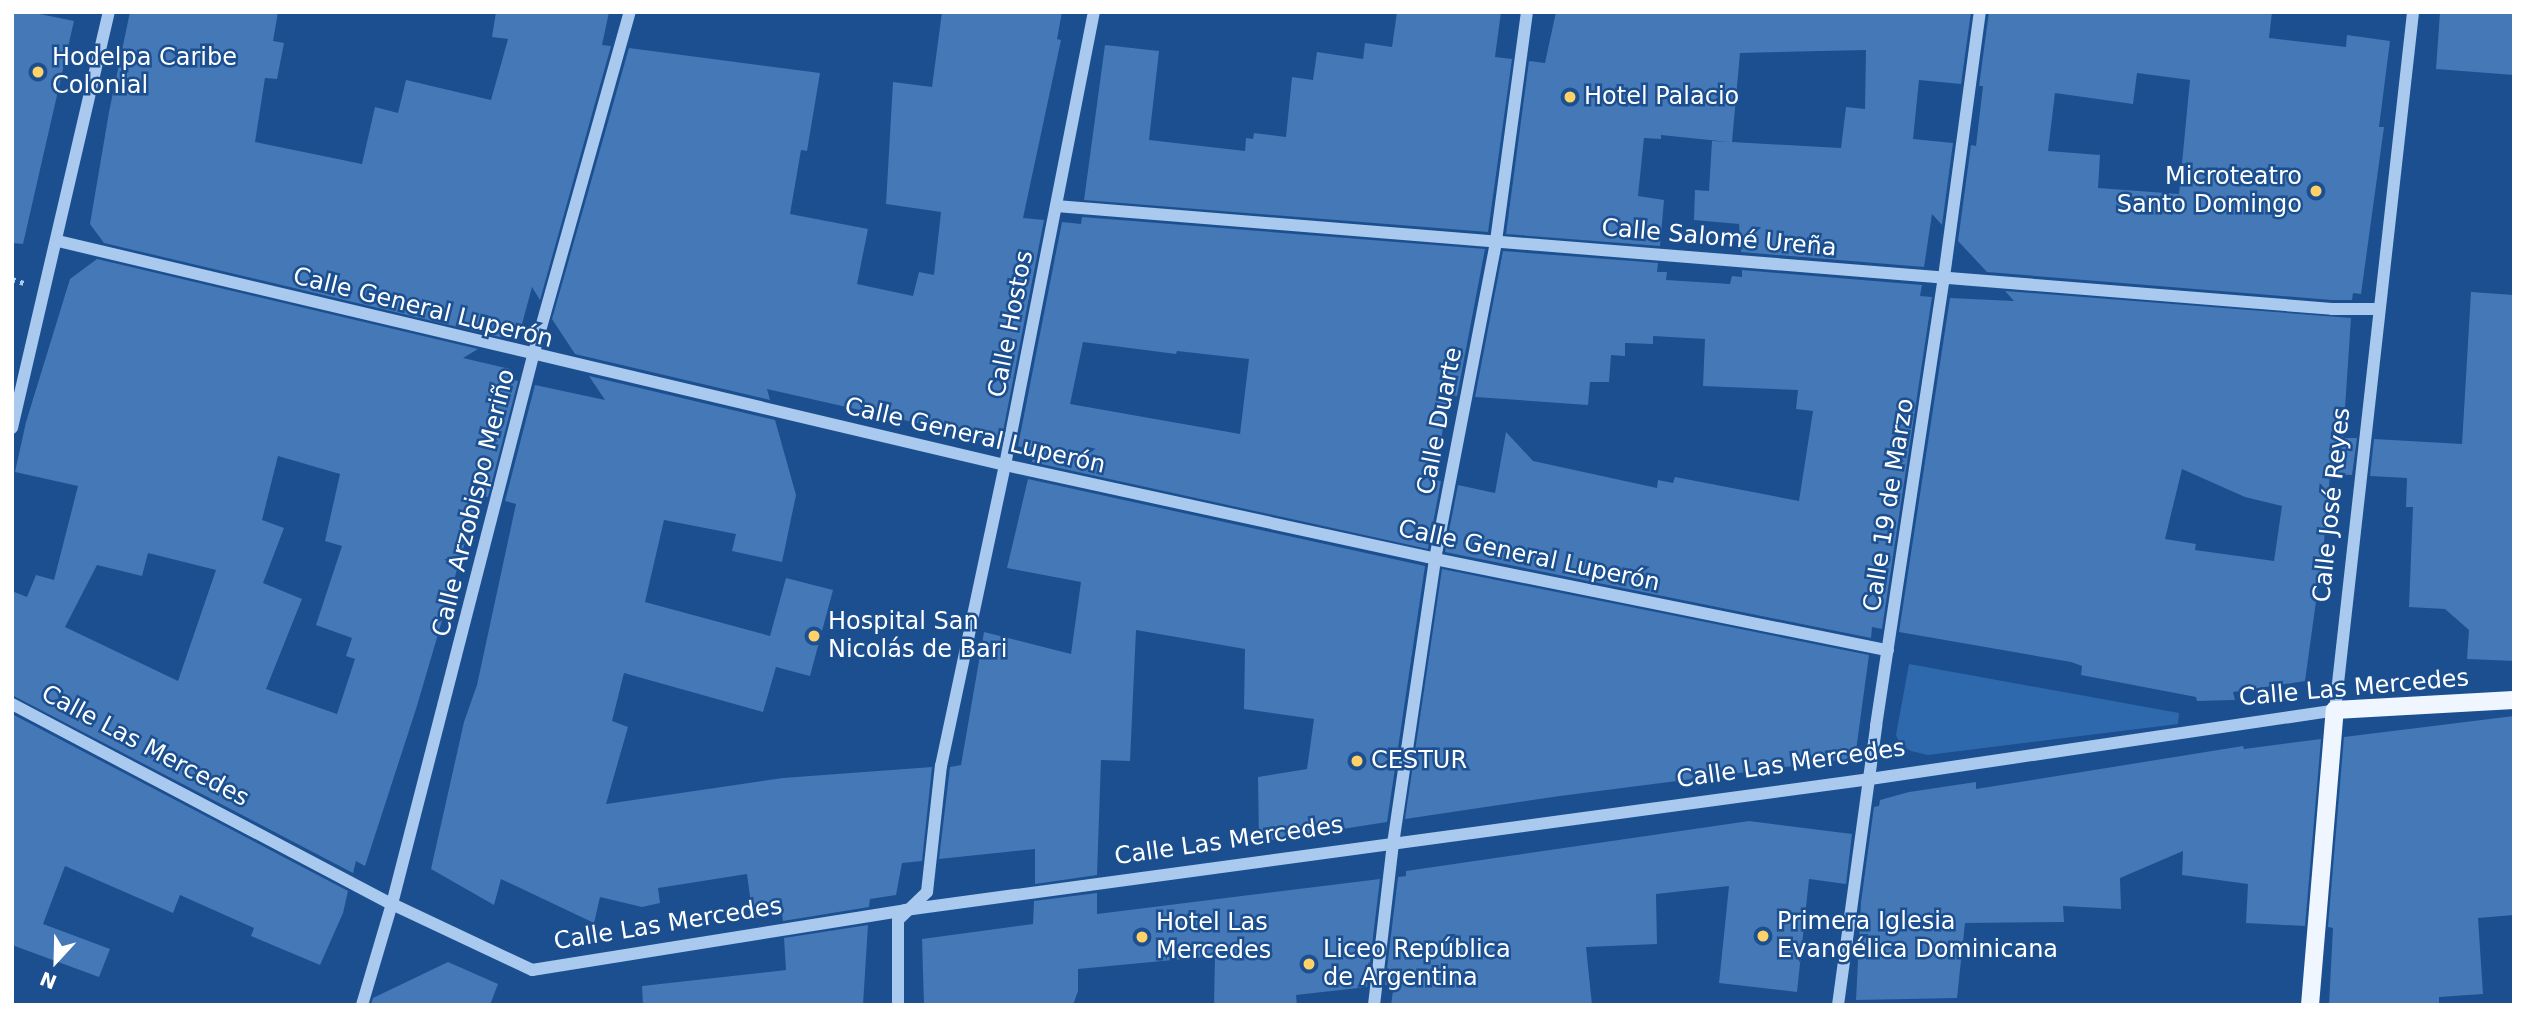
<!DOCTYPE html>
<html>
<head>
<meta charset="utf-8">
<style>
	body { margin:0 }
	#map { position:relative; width:2526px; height:1017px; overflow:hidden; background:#1b4f8f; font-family:"DejaVu Sans",sans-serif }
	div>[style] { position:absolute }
	.green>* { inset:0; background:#2e69ad }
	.building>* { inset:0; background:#4478b7 }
	.path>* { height:4.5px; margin-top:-2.25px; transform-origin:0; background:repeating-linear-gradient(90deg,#a9c9ee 0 3.5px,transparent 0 8.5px) }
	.minor>* { height:12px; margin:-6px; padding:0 6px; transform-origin:6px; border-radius:6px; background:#a9c9ee }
	.major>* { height:18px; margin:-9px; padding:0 9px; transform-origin:9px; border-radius:9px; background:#f0f6ff }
	.dots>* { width:19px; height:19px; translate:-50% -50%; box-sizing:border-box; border:4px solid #1b4f8f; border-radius:50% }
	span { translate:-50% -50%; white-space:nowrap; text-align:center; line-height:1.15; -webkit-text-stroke:5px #1b4f8f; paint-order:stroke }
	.poi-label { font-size:24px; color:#fff }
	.left { translate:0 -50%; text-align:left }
	.right { translate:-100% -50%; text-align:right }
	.street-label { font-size:24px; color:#fff }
	.frame { position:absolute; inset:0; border:14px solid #fff; pointer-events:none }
	.north { position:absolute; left:21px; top:926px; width:70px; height:70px; -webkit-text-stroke:5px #1b4f8f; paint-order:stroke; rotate:202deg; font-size:19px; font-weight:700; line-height:28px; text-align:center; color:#fff }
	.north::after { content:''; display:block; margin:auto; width:24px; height:32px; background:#fff; clip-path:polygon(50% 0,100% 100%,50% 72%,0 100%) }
</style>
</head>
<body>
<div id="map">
	<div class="green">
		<i style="clip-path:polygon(1909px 664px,2179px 713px,2178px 724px,1928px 755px,1911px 751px,1900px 744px,1896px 735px)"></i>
	</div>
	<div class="building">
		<i style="clip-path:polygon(12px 12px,30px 12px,74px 21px,23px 244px,12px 243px)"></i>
		<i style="clip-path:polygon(130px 12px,278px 12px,273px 41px,284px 43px,277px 79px,265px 78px,255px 142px,362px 164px,375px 107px,398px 113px,406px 80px,491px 100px,508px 39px,492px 37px,496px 12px,609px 12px,602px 45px,611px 46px,540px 300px,532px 287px,522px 324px,500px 337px,104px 243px,90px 224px,109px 112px)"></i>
		<i style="clip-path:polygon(942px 12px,1062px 12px,1057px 39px,1061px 40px,1023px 218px,1044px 220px,1001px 442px,767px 389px,770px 400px,575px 354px,552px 319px,629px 48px,820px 73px,807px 151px,801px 150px,790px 214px,868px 229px,857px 284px,913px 296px,919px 272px,934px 275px,941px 212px,886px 204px,893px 82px,932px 87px)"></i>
		<i style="clip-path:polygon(1397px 12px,1501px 12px,1495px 57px,1512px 59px,1488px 232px,1084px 200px,1105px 45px,1159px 51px,1149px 140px,1245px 151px,1246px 138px,1253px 139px,1254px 133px,1286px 137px,1292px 77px,1313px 80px,1317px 52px,1363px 59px,1365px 43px,1392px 47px)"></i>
		<i style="clip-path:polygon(evenodd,1556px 12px,1971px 12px,1961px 84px,1919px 80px,1913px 139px,1953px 143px,1942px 225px,1932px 214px,1924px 267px,1741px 252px,1739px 224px,1694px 220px,1695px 190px,1709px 191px,1712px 141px,1729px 142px,1661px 135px,1661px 139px,1644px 138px,1638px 196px,1664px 200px,1660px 246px,1506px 234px,1529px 61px,1545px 63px,1556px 12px,1866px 50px,1865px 109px,1846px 107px,1841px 148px,1732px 142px,1740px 53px,1866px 50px)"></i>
		<i style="clip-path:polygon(evenodd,1989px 12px,2272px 12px,2269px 38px,2346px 47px,2347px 35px,2390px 41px,2379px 127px,2384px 127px,2361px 294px,2353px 293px,2352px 300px,2332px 300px,1987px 272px,1958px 241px,1971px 145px,1976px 146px,1983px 86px,1979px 86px,1989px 12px,2137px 73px,2190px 80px,2179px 194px,2098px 188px,2100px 155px,2048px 151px,2055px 93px,2133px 104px,2137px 73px)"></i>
		<i style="clip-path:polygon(2440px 12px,2514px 12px,2514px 75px,2436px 69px)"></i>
		<i style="clip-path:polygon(evenodd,1082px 217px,1485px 249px,1457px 396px,1448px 395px,1435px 480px,1441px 481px,1428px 549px,1032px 462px,1034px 452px,1018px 446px,1062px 222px,1081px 224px,1082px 217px,1083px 342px,1176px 354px,1177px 351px,1249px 359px,1240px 434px,1070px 404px,1083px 342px)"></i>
		<i style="clip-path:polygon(1503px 251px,1658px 263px,1657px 272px,1667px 272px,1666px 280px,1730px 284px,1732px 276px,1742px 277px,1742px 270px,1922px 285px,1920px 296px,1932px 297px,1882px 629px,1872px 627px,1871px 638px,1445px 552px,1458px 485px,1495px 493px,1506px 432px,1533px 461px,1657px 488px,1658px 480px,1673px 483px,1675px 477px,1799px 501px,1813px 411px,1796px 409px,1798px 390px,1703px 386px,1705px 339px,1653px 336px,1653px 344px,1625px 343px,1625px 356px,1611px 355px,1609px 382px,1590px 382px,1588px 405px,1475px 397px)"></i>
		<i style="clip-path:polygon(evenodd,97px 259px,478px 349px,463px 358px,510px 369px,508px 379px,518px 381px,488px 497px,479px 495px,416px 709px,365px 866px,356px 861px,353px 873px,12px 695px,12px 591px,27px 597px,36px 575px,54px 580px,78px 486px,15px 472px,26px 422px,70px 279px,97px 259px,278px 456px,340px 474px,325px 541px,342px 546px,316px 625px,352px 638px,346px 656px,355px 659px,337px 714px,266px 689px,302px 599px,263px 583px,284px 528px,262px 520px,278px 456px,97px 259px,148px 553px,216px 570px,178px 681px,65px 627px,97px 565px,142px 576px,148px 553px)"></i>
		<i style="clip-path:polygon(evenodd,2005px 291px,2351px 318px,2343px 438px,2357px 438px,2352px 475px,2330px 474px,2320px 587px,2318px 587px,2305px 681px,2233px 692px,2235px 700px,2197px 701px,2196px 697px,2081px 675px,2082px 666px,2071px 662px,1899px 632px,1950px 298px,2014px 301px,2005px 291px,2182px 469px,2245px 497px,2282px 506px,2274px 561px,2195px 550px,2196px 544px,2165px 539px,2182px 469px)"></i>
		<i style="clip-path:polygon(2471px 292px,2514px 295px,2514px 661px,2467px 659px,2469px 630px,2445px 609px,2409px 607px,2413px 507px,2406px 507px,2407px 478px,2370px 476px,2374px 439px,2462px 444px)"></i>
		<i style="clip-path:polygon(589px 376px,775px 420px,796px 495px,782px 562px,732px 551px,736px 534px,664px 520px,645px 602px,770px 636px,786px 578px,833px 590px,810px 676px,776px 667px,763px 712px,624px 673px,612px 721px,628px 727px,606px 804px,783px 778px,932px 767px,922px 861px,902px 863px,896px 895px,870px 899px,869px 907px,783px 921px,782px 914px,753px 919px,747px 874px,658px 888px,660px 903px,642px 907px,600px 897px,594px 923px,501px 879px,494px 905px,431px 869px,464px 722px,477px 685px,516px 504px,505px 501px,535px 385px,605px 400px)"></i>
		<i style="clip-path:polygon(1028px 479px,1425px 566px,1387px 822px,1259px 842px,1258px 777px,1307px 769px,1314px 719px,1244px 709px,1245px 649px,1136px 630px,1130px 761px,1101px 760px,1097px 875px,1035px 884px,1035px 849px,939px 859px,950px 767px,961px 765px,984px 632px,1071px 654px,1081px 582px,1007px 568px)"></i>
		<i style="clip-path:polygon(1442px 569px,1869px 655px,1855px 758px,1560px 796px,1405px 819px)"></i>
		<i style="clip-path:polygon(12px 714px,348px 891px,343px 913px,320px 965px,251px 936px,254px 928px,180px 895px,173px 913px,65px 866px,43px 924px,110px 949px,99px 977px,12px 945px)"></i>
		<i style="clip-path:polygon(2514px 716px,2514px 915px,2478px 918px,2483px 994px,2439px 997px,2439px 1005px,2329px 1005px,2333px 928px,2328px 927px,2344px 737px)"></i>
		<i style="clip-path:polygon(2321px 739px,2305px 926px,2246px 923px,2248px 884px,2182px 875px,2183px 851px,2120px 878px,2121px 909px,2063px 906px,2064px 922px,1965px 923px,1957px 998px,1856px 1000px,1861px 902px,1874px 807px,1879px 806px,1880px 800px,1909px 792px,1976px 782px,1976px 789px,2243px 746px,2244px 749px)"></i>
		<i style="clip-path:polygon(1749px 821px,1852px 834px,1846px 884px,1809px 879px,1797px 992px,1719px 983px,1729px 886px,1656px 894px,1657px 944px,1586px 947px,1592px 1005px,1391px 1005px,1394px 984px,1385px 985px,1398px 877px,1406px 876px,1406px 871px)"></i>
		<i style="clip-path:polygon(1380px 879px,1367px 987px,1296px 995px,1297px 1005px,1214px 1005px,1215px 956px,1078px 969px,1078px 991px,1073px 1005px,924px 1005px,922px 939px,1033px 924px,1034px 901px,1097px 893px,1097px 914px)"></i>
		<i style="clip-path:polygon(868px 925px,863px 1005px,643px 1005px,642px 986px,786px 970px,784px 938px)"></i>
		<i style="clip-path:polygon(448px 962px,498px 984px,490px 1005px,371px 1005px,373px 998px)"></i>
	</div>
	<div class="path">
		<i style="left:12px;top:279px;width:13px;rotate:18deg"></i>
	</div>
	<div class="minor">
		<i style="left:1056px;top:206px;width:1280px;rotate:4.61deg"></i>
		<i style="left:2332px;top:309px;width:46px"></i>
		<i style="left:58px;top:241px;width:973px;rotate:13.31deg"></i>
		<i style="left:1005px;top:465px;width:440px;rotate:12.3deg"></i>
		<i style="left:1435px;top:559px;width:462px;rotate:11.4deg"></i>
		<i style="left:12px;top:428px;width:427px;rotate:-76.9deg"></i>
		<i style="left:12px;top:704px;width:429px;rotate:27.8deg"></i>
		<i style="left:392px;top:904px;width:155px;rotate:25.2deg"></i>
		<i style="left:532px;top:970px;width:378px;rotate:-9.1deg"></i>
		<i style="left:905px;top:910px;width:974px;rotate:-7.73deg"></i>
		<i style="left:1870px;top:779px;width:470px;rotate:-8.4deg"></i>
		<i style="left:2335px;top:710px;width:702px;rotate:-83.62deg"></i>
		<i style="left:362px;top:1005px;width:105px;rotate:-73.5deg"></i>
		<i style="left:392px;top:904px;width:566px;rotate:-75.57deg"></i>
		<i style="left:533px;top:356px;width:357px;rotate:-74.3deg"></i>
		<i style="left:898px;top:1005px;width:85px;rotate:-90deg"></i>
		<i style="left:898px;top:920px;width:40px;rotate:-44deg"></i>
		<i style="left:927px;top:892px;width:127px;rotate:-83.7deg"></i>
		<i style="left:941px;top:766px;width:308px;rotate:-78deg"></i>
		<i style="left:1005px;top:465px;width:462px;rotate:-78.9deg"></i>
		<i style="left:1374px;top:1005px;width:162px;rotate:-83.3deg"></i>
		<i style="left:1393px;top:844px;width:288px;rotate:-81.6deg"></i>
		<i style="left:1435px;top:559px;width:324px;rotate:-79.1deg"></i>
		<i style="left:1496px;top:241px;width:231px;rotate:-82.3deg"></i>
		<i style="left:1838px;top:1005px;width:282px;rotate:-82.2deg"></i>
		<i style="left:1876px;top:726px;width:454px;rotate:-81.4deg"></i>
		<i style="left:1944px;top:277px;width:267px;rotate:-82.3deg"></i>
	</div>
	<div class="major">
		<i style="left:2310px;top:1005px;width:296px;rotate:-85.2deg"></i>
		<i style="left:2335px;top:710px;width:179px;rotate:-3.2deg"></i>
	</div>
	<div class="dots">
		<i style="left:38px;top:72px;background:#ffd166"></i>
		<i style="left:1570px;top:97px;background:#ffd166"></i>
		<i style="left:2316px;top:191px;background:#ffd166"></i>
		<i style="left:814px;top:636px;background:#ffd166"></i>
		<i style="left:1357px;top:761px;background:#ffd166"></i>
		<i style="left:1763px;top:936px;background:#ffd166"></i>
		<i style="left:1142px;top:937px;background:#ffd166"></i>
		<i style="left:1309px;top:964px;background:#ffd166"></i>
	</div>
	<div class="poi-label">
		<span class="left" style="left:52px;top:72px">Hodelpa Caribe<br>Colonial</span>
		<span class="left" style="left:1584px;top:97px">Hotel Palacio</span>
		<span class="right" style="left:2302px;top:191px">Microteatro<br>Santo Domingo</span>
		<span class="left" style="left:828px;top:636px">Hospital San<br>Nicolás de Bari</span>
		<span class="left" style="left:1371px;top:761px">CESTUR</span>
		<span class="left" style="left:1777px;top:936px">Primera Iglesia<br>Evangélica Dominicana</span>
		<span class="left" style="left:1156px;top:937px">Hotel Las<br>Mercedes</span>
		<span class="left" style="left:1323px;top:964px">Liceo República<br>de Argentina</span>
	</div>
	<div class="street-label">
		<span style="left:1719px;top:238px;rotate:5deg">Calle Salomé Ureña</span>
		<span style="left:423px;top:308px;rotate:14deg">Calle General Luperón</span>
		<span style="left:1011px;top:324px;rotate:-79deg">Calle Hostos</span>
		<span style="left:1440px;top:421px;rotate:-79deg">Calle Duarte</span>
		<span style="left:975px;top:436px;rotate:13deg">Calle General Luperón</span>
		<span style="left:474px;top:503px;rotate:-76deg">Calle Arzobispo Meriño</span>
		<span style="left:1889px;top:505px;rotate:-81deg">Calle 19 de Marzo</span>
		<span style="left:2332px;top:505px;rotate:-84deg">Calle José Reyes</span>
		<span style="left:1529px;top:556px;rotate:12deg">Calle General Luperón</span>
		<span style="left:2354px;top:688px;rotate:-5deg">Calle Las Mercedes</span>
		<span style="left:145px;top:746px;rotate:28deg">Calle Las Mercedes</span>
		<span style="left:1791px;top:764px;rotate:-8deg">Calle Las Mercedes</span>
		<span style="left:1229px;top:841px;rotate:-8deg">Calle Las Mercedes</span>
		<span style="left:668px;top:924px;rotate:-9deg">Calle Las Mercedes</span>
	</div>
	<div class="frame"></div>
	<div class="north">N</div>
</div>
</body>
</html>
